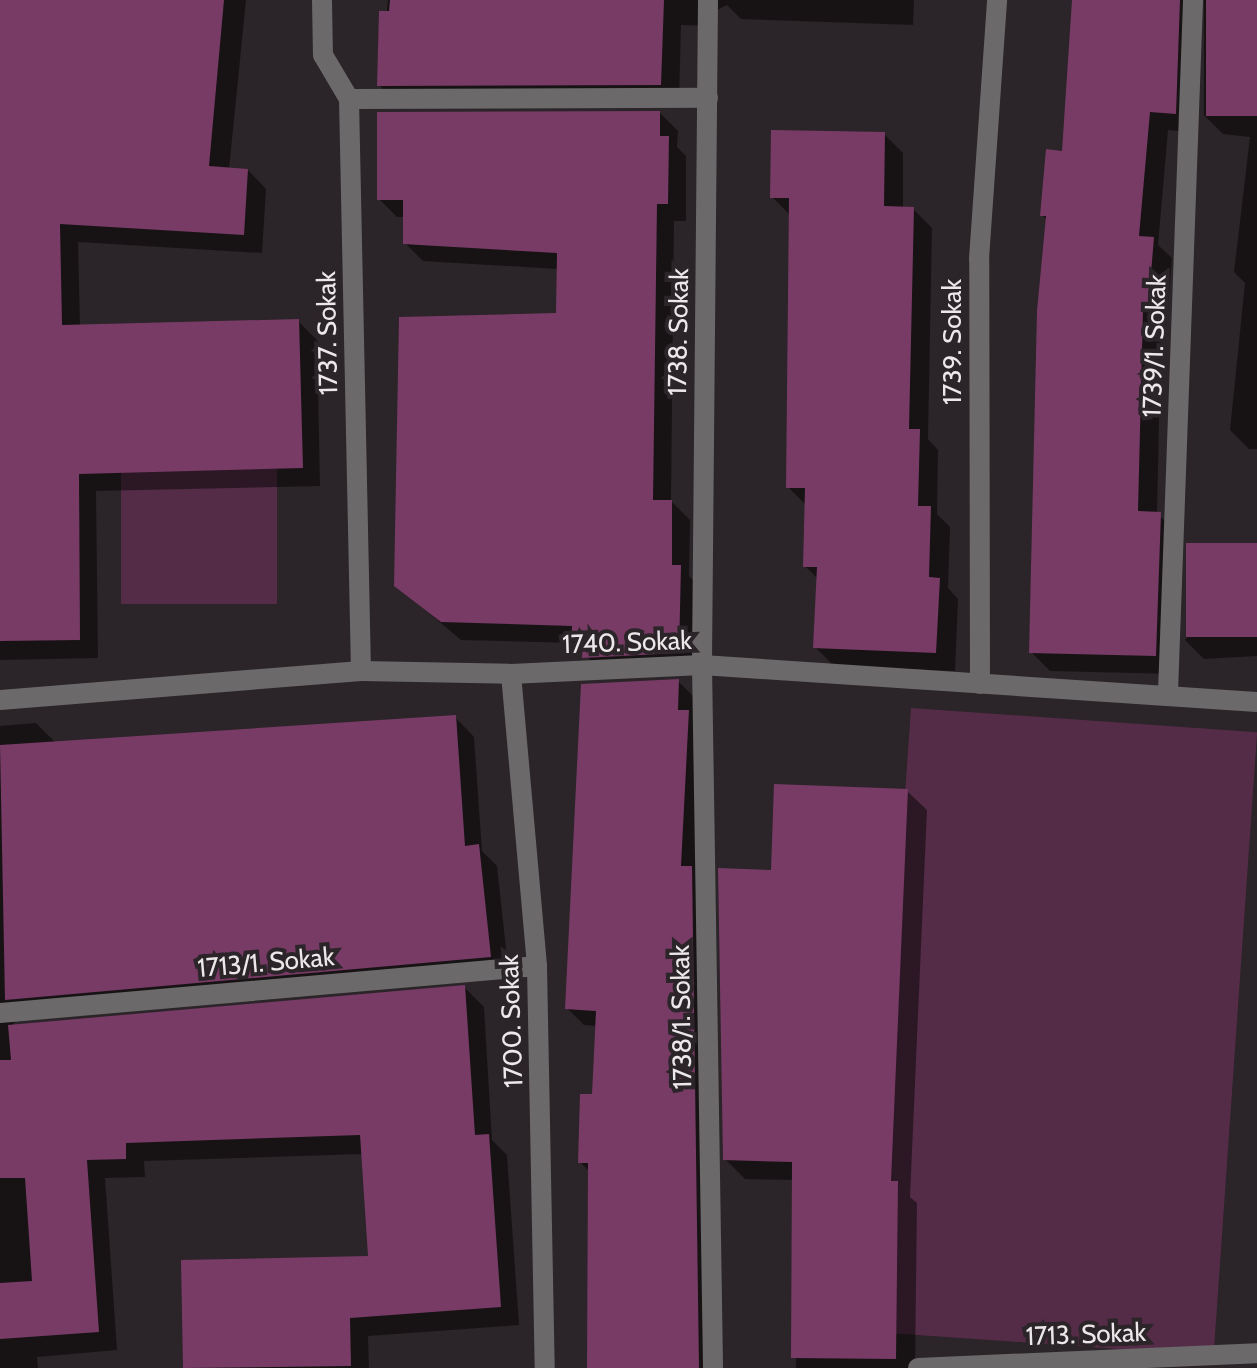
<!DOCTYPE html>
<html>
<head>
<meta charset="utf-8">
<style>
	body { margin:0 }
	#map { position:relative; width:1257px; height:1368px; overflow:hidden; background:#2b2428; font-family:Cabin,sans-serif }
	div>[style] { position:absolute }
	.green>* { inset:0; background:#542c47; transform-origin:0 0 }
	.shadow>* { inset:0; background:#0007 }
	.building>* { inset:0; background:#783b66; transform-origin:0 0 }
	.minor>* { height:20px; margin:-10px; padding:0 10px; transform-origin:10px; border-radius:10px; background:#6c696b }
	span { translate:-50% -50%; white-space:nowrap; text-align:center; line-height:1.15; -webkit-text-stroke:8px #2b2428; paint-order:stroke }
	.street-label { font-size:26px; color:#ece8ea }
</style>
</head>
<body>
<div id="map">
	<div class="green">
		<i style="left:277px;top:469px;width:135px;height:156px;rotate:90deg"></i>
		<i style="left:911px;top:708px;width:347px;height:625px;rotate:4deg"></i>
	</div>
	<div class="shadow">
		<i style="clip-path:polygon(0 0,246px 0,229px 169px,248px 170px,266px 189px,262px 253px,78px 242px,80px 326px,298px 321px,317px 340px,320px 486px,96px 491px,98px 658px,0 660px)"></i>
		<i style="clip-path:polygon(388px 0,914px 0,913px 25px,741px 19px,727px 5px,715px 11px,713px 26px,681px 25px,679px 103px,397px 103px,379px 85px)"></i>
		<i style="clip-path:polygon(1074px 0,1193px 0,1203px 10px,1198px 19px,1194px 132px,1168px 130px,1158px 245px,1172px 258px,1166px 328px,1161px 328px,1157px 514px,1179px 533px,1175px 674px,1050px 671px,1031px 652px,1047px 220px,1042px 215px,1064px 153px)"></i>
		<i style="clip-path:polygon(1204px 0,1257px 0,1257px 449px,1249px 449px,1230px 430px,1245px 283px,1234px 272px,1250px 137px,1223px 134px,1204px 115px)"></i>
		<i style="clip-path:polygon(660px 113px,678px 131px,677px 147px,686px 156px,686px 221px,674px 221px,671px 501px,690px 520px,689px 576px,698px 585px,696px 670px,602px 675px,577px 643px,461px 640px,396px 585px,558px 315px,558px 269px,423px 261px,405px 243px,405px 217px,397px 217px,379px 199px)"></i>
		<i style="clip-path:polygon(884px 134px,903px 153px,903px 209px,913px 209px,932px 228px,928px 439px,938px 450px,937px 514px,950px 527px,948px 588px,958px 599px,955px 671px,834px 666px,815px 647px,818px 579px,805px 566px,807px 506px,788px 487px,791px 216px,772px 197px)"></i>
		<i style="clip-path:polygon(1257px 545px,1257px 656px,1204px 659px,1185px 640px)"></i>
		<i style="clip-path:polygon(678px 681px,695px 698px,715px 1368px,589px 1368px,590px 1172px,580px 1162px,593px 1096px,597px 1026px,584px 1025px,567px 1008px)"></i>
		<i style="clip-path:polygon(455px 717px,474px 737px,482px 851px,497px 866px,509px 976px,18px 1018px,11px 1027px,464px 987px,484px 1007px,492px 1140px,507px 1155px,519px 1325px,368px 1336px,369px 1368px,185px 1368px,183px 1262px,370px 1258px,363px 1154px,144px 1161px,145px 1177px,105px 1178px,117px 1350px,37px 1357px,38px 1368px,0 1368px,0 726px,36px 723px,55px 742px)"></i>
		<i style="clip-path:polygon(907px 791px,927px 810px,910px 1197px,917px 1203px,915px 1368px,796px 1368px,794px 1180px,745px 1179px,725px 1159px,773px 872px)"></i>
	</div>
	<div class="building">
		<i style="clip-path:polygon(0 0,224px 0,209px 166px,248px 169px,244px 235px,60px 224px,62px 325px,299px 319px,303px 468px,79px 474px,80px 640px,0 641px)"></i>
		<i style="clip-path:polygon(390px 0,664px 0,661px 85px,377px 86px,379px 11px,389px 11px)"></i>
		<i style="clip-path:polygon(1072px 0,1180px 0,1176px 114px,1150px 112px,1139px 236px,1154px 237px,1148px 310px,1143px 310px,1138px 511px,1161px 512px,1156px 656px,1029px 653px,1037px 311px,1046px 216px,1040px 216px,1046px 149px,1062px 151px)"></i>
		<i style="left:1206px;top:0;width:51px;height:116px"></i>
		<i style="clip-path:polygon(660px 111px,660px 136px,669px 136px,668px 204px,657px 204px,653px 500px,672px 500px,672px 565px,681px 565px,679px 653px,582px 658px,583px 641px,571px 640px,572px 626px,441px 622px,394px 586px,399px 317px,556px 313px,557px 253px,403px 244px,403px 200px,377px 200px,377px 112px)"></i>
		<i style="clip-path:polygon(771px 130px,885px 132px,884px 206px,914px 207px,909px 429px,920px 429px,918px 506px,931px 506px,929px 577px,940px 578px,936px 653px,813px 648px,817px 567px,803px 567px,805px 488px,786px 488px,789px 198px,770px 198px)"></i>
		<i style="left:1257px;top:543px;width:94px;height:71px;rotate:90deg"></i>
		<i style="clip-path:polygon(679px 679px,678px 710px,689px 710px,681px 866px,692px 866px,699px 1368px,587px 1368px,588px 1163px,578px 1163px,580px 1094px,592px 1094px,596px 1011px,565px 1009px,581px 684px)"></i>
		<i style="clip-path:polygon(456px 715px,465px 846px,479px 844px,491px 957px,5px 1000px,0 745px)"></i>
		<i style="clip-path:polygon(774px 784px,908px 789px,891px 1181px,898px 1181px,896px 1359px,791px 1358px,792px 1162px,723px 1160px,718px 868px,771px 870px)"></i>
		<i style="clip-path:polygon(465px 985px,475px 1135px,489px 1134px,501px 1307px,350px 1318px,351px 1366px,183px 1368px,181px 1260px,368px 1256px,360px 1135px,126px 1143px,126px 1159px,87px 1160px,99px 1332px,0 1339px,0 1283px,32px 1281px,25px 1178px,0 1178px,0 1060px,11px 1060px,8px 1025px)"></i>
	</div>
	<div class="minor">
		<i style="left:322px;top:0;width:55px;rotate:89deg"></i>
		<i style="left:323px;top:55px;width:51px;rotate:59.4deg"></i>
		<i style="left:349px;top:99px;width:572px;rotate:88.8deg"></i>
		<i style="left:708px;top:0;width:665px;rotate:90.52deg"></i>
		<i style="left:702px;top:665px;width:703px;rotate:89.1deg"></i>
		<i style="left:349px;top:99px;width:359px;rotate:-0.2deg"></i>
		<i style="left:511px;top:674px;width:293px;rotate:84.9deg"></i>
		<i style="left:537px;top:966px;width:402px;rotate:88.9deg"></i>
		<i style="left:980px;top:684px;width:425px;rotate:-90.1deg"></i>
		<i style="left:979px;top:259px;width:260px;rotate:-86deg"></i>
		<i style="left:1168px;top:693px;width:693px;rotate:-87.93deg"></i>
		<i style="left:0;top:700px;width:362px;rotate:-4.6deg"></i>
		<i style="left:361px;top:671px;width:150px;rotate:1.1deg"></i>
		<i style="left:511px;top:674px;width:191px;rotate:-2.7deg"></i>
		<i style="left:702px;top:665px;width:556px;rotate:3.81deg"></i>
		<i style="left:0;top:1013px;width:539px;rotate:-5deg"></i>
		<i style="left:918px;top:1368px;width:339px;rotate:-2.5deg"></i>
	</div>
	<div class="street-label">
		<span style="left:679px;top:332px;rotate:-89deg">1738. Sokak</span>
		<span style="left:328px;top:333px;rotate:-91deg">1737. Sokak</span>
		<span style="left:953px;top:342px;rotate:-90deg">1739. Sokak</span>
		<span style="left:1155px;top:346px;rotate:-88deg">1739/1. Sokak</span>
		<span style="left:627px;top:643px;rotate:-2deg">1740. Sokak</span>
		<span style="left:266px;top:963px;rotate:-5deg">1713/1. Sokak</span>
		<span style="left:682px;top:1017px;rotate:-91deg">1738/1. Sokak</span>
		<span style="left:512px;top:1021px;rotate:-92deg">1700. Sokak</span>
		<span style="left:1086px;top:1335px;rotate:-2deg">1713. Sokak</span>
	</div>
</div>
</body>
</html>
